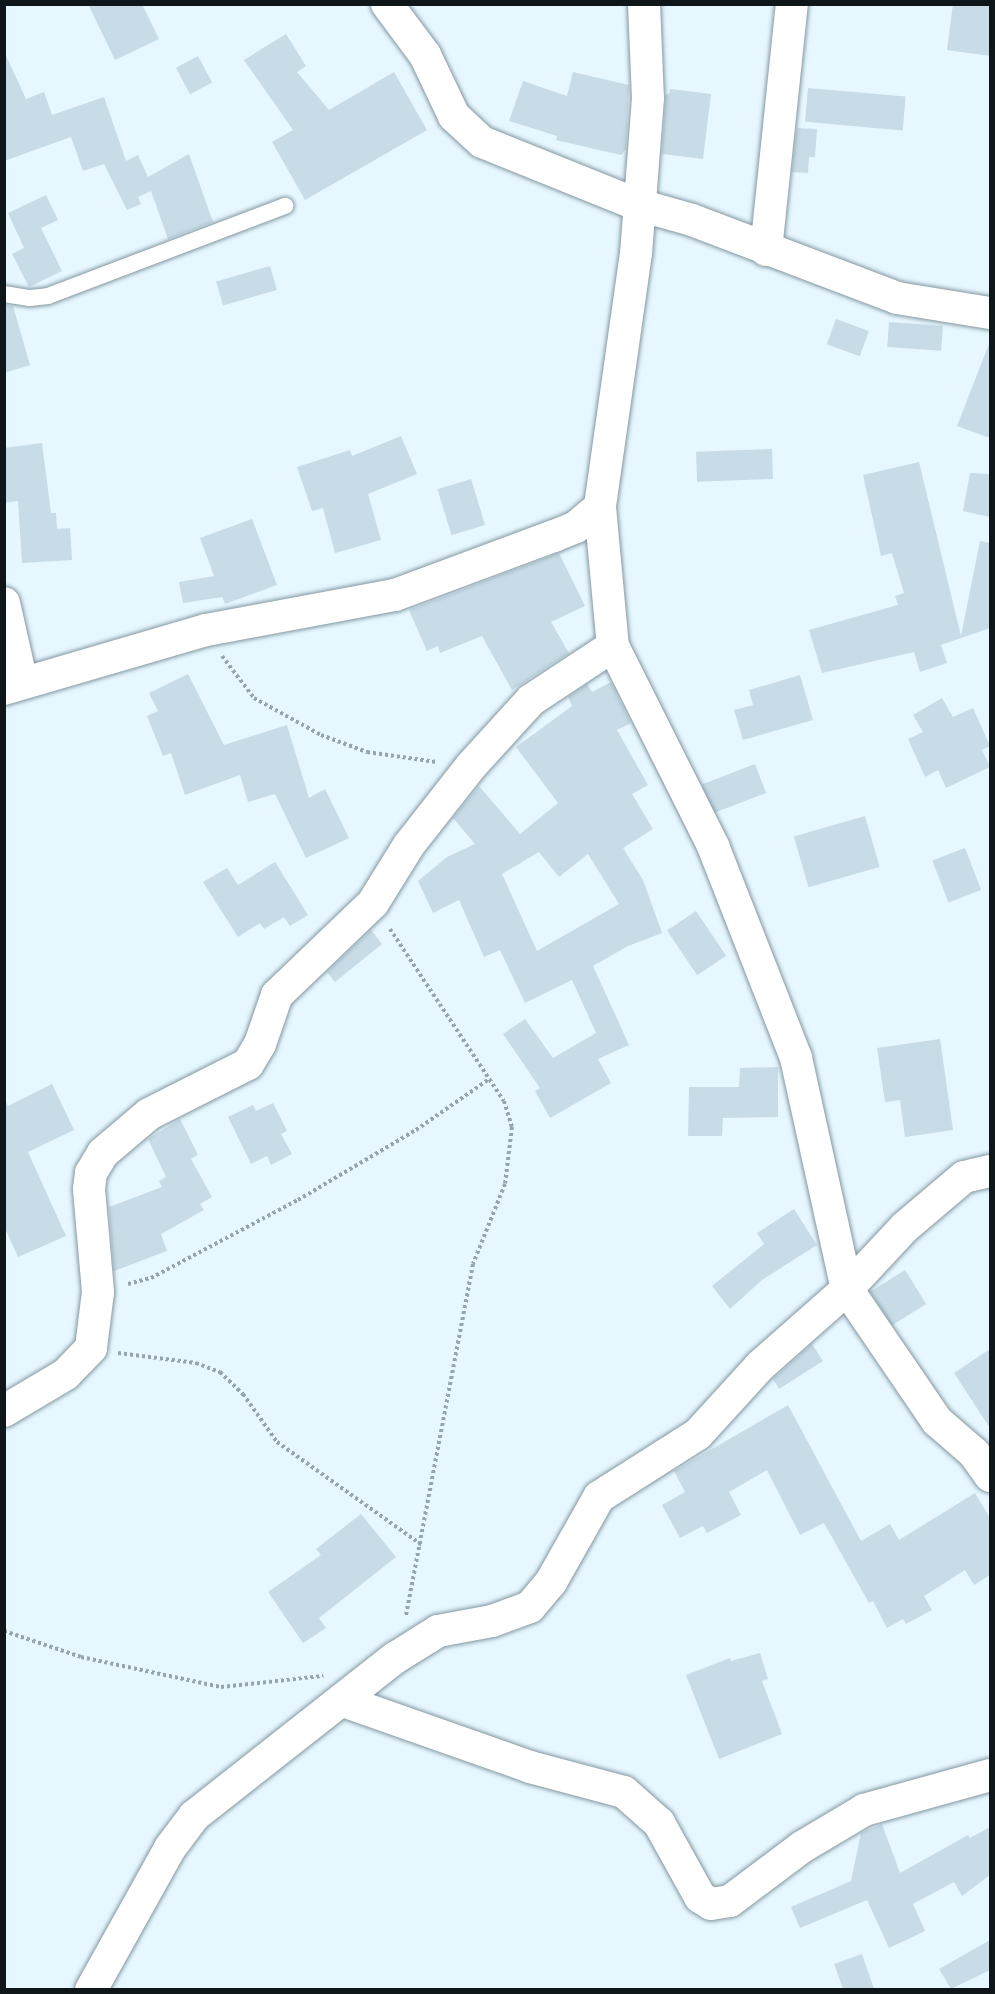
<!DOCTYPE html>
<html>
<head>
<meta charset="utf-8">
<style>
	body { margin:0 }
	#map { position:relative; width:995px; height:1994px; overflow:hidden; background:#e6f7ff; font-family:Inter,sans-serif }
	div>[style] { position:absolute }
	.building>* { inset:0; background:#c7dce7; transform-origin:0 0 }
	.path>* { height:4px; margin-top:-2px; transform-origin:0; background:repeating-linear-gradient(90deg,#97a4ab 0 3px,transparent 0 6px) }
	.roads { filter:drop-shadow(0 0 2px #8397a0) drop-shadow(0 0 2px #8397a0) }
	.service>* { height:16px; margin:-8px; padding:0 8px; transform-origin:8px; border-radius:8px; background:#fff }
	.minor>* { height:32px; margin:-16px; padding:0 16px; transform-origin:16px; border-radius:16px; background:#fff }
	span { translate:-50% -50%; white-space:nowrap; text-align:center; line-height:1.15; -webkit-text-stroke:4.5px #fff; paint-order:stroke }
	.frame { position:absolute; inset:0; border:6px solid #0f161a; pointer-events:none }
</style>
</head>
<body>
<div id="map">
	<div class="building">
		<i style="clip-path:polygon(88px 4px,142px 4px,159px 39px,115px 60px)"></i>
		<i style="clip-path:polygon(953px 4px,990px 4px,990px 56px,947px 50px)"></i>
		<i style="clip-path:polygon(286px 34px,306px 66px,297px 72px,329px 110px,394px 72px,427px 130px,305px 200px,272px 142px,293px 130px,244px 60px)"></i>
		<i style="clip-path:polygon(4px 51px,26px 99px,44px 92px,52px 115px,104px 97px,126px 161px,138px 155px,148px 177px,189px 154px,213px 222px,168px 239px,151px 191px,138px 197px,141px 204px,127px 210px,104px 164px,83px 171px,71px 137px,4px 161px)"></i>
		<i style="left:198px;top:56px;width:30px;height:25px;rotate:62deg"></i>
		<i style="clip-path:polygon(573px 72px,629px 85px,626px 149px,621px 155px,556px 140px,557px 136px,509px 121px,523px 81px,567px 96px)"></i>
		<i style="left:808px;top:88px;width:98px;height:34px;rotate:5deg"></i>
		<i style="clip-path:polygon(670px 89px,711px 94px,703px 159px,662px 154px,666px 94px,669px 94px)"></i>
		<i style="clip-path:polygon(797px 128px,817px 129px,815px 157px,809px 157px,808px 173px,792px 172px)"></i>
		<i style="clip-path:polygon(46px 195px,58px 220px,41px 228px,62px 271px,29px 287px,12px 254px,24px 248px,8px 213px)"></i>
		<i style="left:270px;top:266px;width:25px;height:56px;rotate:74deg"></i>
		<i style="clip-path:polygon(4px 305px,13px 306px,30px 365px,4px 373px)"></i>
		<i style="left:836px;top:319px;width:35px;height:27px;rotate:20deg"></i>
		<i style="left:889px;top:322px;width:54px;height:25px;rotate:4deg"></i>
		<i style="clip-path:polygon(989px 344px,990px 344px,990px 438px,957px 426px)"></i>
		<i style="clip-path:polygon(401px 436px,417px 474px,368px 494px,381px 540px,335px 553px,323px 508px,312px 511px,297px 467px,350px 450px,352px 456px)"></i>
		<i style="clip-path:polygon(42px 443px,51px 513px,56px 513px,57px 529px,70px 528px,72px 560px,22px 563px,18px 501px,4px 503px,4px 448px)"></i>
		<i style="left:772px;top:449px;width:30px;height:76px;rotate:88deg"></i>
		<i style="clip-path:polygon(919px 462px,961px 636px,980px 541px,990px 543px,990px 628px,941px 645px,947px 663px,920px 672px,914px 652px,822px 673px,809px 630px,898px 605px,895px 596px,904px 593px,892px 553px,881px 556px,863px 475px)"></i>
		<i style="clip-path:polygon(970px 473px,990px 474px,990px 517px,963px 511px)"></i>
		<i style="left:471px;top:479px;width:48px;height:35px;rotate:73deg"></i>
		<i style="clip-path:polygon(252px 519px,277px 585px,225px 604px,222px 597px,183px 603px,179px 582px,214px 576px,200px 538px)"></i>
		<i style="clip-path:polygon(559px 553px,585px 606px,551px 622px,569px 653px,512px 690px,482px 636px,440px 653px,438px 646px,427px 651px,409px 610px)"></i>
		<i style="clip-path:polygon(188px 674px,224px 745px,287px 725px,309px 798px,325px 789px,349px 838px,306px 858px,275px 794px,248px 802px,240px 775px,185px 795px,171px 753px,163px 756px,147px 716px,158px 711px,149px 693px)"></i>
		<i style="clip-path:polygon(800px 675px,813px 720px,743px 740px,734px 710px,753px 705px,749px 690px)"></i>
		<i style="clip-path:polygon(evenodd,611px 682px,631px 723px,617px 730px,648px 785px,632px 794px,653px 829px,623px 848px,643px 880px,662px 933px,628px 946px,593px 966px,629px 1045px,598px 1059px,611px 1083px,550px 1118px,535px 1091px,540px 1088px,503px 1034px,525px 1019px,553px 1058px,596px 1033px,572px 980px,525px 1003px,500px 950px,484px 957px,459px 900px,433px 913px,418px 881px,447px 857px,475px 844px,453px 818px,479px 786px,520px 834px,558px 803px,516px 747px,572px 706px,568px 697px,587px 684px,592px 692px,611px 682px,539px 852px,559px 877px,588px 854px,619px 904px,537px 951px,502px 874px,539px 852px)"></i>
		<i style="clip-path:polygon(942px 698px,953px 717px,973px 708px,990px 746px,982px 750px,990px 767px,946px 788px,938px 770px,925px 777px,908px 739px,923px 732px,913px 715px)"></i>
		<i style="left:755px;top:764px;width:31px;height:57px;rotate:69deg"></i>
		<i style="left:865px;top:816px;width:53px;height:74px;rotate:74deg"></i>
		<i style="left:965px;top:848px;width:45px;height:35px;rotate:69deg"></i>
		<i style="clip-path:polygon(275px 862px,308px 915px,290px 926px,284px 917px,264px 929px,260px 923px,238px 937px,203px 882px,227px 868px,238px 885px)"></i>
		<i style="left:696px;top:911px;width:54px;height:35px;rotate:56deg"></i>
		<i style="clip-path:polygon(371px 930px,382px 944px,335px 982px,327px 972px)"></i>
		<i style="clip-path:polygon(940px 1039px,953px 1130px,905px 1137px,900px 1100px,885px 1102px,877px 1048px)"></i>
		<i style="clip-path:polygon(778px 1067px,778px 1117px,723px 1118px,722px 1136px,688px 1136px,689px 1087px,739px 1087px,740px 1068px)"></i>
		<i style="clip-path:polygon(52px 1084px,74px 1130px,28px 1152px,66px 1236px,18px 1257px,4px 1226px,4px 1098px,8px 1106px)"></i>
		<i style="clip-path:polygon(273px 1103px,287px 1131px,281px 1134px,292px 1154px,271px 1165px,267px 1156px,251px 1164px,228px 1117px,253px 1105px,256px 1111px)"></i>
		<i style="clip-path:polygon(180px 1119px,198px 1155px,191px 1159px,212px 1197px,200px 1204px,204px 1210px,161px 1234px,167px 1251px,114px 1271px,109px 1207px,162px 1187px,159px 1181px,166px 1177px,148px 1139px)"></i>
		<i style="clip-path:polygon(794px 1209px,817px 1245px,762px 1280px,730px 1309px,712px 1286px,764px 1244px,757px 1233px)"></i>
		<i style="left:905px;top:1270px;width:40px;height:41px;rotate:58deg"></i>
		<i style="clip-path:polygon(812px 1344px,823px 1361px,779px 1389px,773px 1379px)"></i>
		<i style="clip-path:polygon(990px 1349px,990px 1428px,954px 1373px)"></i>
		<i style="clip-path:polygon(788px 1405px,861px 1541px,890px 1524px,899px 1540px,975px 1493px,990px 1518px,990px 1575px,974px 1585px,965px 1570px,924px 1596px,932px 1610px,906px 1624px,903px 1619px,887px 1628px,873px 1601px,869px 1603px,824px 1523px,800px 1535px,767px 1470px,729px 1492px,741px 1515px,707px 1533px,703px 1526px,680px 1538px,662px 1505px,685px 1492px,674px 1471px)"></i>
		<i style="clip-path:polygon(361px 1514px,396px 1557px,319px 1618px,326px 1628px,303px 1643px,268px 1592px,321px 1555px,316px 1549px)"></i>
		<i style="clip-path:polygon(760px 1653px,768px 1679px,762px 1681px,782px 1734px,719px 1759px,686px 1675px,730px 1658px,731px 1661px)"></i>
		<i style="clip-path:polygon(882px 1824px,900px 1873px,968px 1835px,970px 1838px,990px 1827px,990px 1875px,962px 1896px,954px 1882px,913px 1904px,925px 1931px,889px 1948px,867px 1900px,800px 1928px,791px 1907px,851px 1881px,861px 1833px)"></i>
		<i style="clip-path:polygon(990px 1940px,990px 1970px,951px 1989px,939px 1969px)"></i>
		<i style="clip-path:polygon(862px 1954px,874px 1989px,843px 1989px,834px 1964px)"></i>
	</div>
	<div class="path">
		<i style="left:222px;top:656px;width:53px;rotate:52.7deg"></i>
		<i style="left:254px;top:698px;width:77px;rotate:28.9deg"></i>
		<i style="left:321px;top:735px;width:49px;rotate:20.3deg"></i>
		<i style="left:367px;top:752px;width:70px;rotate:8.2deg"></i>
		<i style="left:390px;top:929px;width:206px;rotate:56.5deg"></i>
		<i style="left:504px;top:1101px;width:27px;rotate:73deg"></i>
		<i style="left:512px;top:1127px;width:57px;rotate:97deg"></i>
		<i style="left:505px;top:1184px;width:86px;rotate:111.8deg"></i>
		<i style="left:473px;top:1264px;width:358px;rotate:100.8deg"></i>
		<i style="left:128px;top:1284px;width:24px;rotate:-15deg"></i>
		<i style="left:151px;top:1278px;width:166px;rotate:-28deg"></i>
		<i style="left:298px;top:1200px;width:137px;rotate:-30.7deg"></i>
		<i style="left:416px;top:1130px;width:89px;rotate:-34.9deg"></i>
		<i style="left:118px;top:1353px;width:79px;rotate:7.3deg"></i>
		<i style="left:196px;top:1363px;width:26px;rotate:21deg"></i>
		<i style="left:220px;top:1372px;width:32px;rotate:44deg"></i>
		<i style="left:243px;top:1394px;width:59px;rotate:54.7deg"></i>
		<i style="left:277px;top:1442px;width:178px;rotate:35.4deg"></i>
		<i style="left:4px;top:1631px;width:81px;rotate:18.7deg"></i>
		<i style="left:81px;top:1657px;width:143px;rotate:12.1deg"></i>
		<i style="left:221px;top:1687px;width:103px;rotate:-6.2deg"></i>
	</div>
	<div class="roads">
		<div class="service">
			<i style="left:4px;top:294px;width:26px;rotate:9deg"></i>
			<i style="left:30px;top:298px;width:18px;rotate:-6deg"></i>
			<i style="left:48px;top:296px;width:254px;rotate:-20.8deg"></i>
		</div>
		<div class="minor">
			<i style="left:387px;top:4px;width:64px;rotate:53.3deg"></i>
			<i style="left:425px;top:55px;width:68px;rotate:64.6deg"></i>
			<i style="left:454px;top:116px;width:38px;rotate:43deg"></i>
			<i style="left:482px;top:142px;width:169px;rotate:21.9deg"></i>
			<i style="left:639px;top:205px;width:55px;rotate:15.8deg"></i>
			<i style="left:692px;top:220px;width:219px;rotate:20.8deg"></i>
			<i style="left:897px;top:298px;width:94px;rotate:9.2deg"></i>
			<i style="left:644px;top:4px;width:94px;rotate:87.6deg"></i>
			<i style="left:648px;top:98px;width:155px;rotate:94.4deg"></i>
			<i style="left:636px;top:253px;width:257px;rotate:98.1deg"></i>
			<i style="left:600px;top:507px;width:140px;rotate:84.7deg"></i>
			<i style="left:613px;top:646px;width:224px;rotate:63.4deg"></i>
			<i style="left:713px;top:846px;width:228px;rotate:68.6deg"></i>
			<i style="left:796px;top:1058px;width:237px;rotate:77.6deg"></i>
			<i style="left:847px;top:1289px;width:160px;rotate:55.7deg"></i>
			<i style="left:937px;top:1421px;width:49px;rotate:40.9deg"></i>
			<i style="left:974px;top:1453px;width:28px;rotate:55deg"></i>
			<i style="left:766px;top:250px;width:247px;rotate:-84deg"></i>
			<i style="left:4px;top:603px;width:82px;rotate:77.3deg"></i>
			<i style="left:4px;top:689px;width:210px;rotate:-16.3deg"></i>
			<i style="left:206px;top:630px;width:192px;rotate:-10.5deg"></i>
			<i style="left:395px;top:595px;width:170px;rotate:-20.4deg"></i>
			<i style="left:554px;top:536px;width:24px;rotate:-22deg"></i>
			<i style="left:576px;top:527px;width:31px;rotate:-40deg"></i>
			<i style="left:4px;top:1411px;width:72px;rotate:-30.8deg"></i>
			<i style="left:66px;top:1374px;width:36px;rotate:-46deg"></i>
			<i style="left:91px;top:1348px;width:56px;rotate:-82.9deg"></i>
			<i style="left:98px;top:1292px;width:103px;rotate:-95deg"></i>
			<i style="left:89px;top:1189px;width:16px;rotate:-83deg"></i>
			<i style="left:91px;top:1173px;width:23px;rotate:-59deg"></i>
			<i style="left:103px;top:1153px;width:60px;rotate:-40.3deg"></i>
			<i style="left:149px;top:1114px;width:111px;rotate:-26.8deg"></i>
			<i style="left:248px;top:1064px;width:23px;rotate:-59deg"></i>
			<i style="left:260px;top:1044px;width:52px;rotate:-70.9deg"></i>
			<i style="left:277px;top:995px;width:133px;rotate:-43.8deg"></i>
			<i style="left:373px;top:903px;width:68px;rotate:-58.2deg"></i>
			<i style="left:409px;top:845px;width:100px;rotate:-51.9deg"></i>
			<i style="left:471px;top:766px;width:89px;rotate:-47.7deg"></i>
			<i style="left:531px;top:700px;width:98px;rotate:-33.4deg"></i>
			<i style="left:343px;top:1701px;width:198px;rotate:19.4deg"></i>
			<i style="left:530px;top:1767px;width:97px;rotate:14.9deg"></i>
			<i style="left:624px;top:1792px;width:47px;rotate:41.5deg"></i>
			<i style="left:659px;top:1823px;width:85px;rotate:61deg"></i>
			<i style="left:700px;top:1897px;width:13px;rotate:32deg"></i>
			<i style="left:711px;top:1904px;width:19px;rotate:-9deg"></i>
			<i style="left:730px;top:1901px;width:90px;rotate:-36.9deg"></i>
			<i style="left:802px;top:1847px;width:72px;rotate:-30.8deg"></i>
			<i style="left:864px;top:1810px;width:131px;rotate:-15.5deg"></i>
			<i style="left:91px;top:1990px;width:162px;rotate:-60.9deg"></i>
			<i style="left:170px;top:1848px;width:40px;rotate:-53deg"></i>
			<i style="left:194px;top:1816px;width:256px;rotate:-38.2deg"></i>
			<i style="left:395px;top:1658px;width:38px;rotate:-32deg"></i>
			<i style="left:427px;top:1638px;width:13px;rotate:-32deg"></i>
			<i style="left:438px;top:1631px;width:55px;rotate:-10.5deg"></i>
			<i style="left:492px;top:1621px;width:40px;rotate:-20.2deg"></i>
			<i style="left:530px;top:1607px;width:33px;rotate:-50deg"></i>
			<i style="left:551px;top:1582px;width:98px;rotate:-60.5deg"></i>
			<i style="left:599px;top:1497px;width:117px;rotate:-32.5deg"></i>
			<i style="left:698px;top:1434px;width:92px;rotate:-47.6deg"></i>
			<i style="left:760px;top:1366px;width:116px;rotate:-41.5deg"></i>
			<i style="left:847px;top:1289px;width:85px;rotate:-46.9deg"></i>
			<i style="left:905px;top:1227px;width:77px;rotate:-40.3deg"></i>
			<i style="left:964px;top:1177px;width:27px;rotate:-13deg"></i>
		</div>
	</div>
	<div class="frame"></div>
</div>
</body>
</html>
